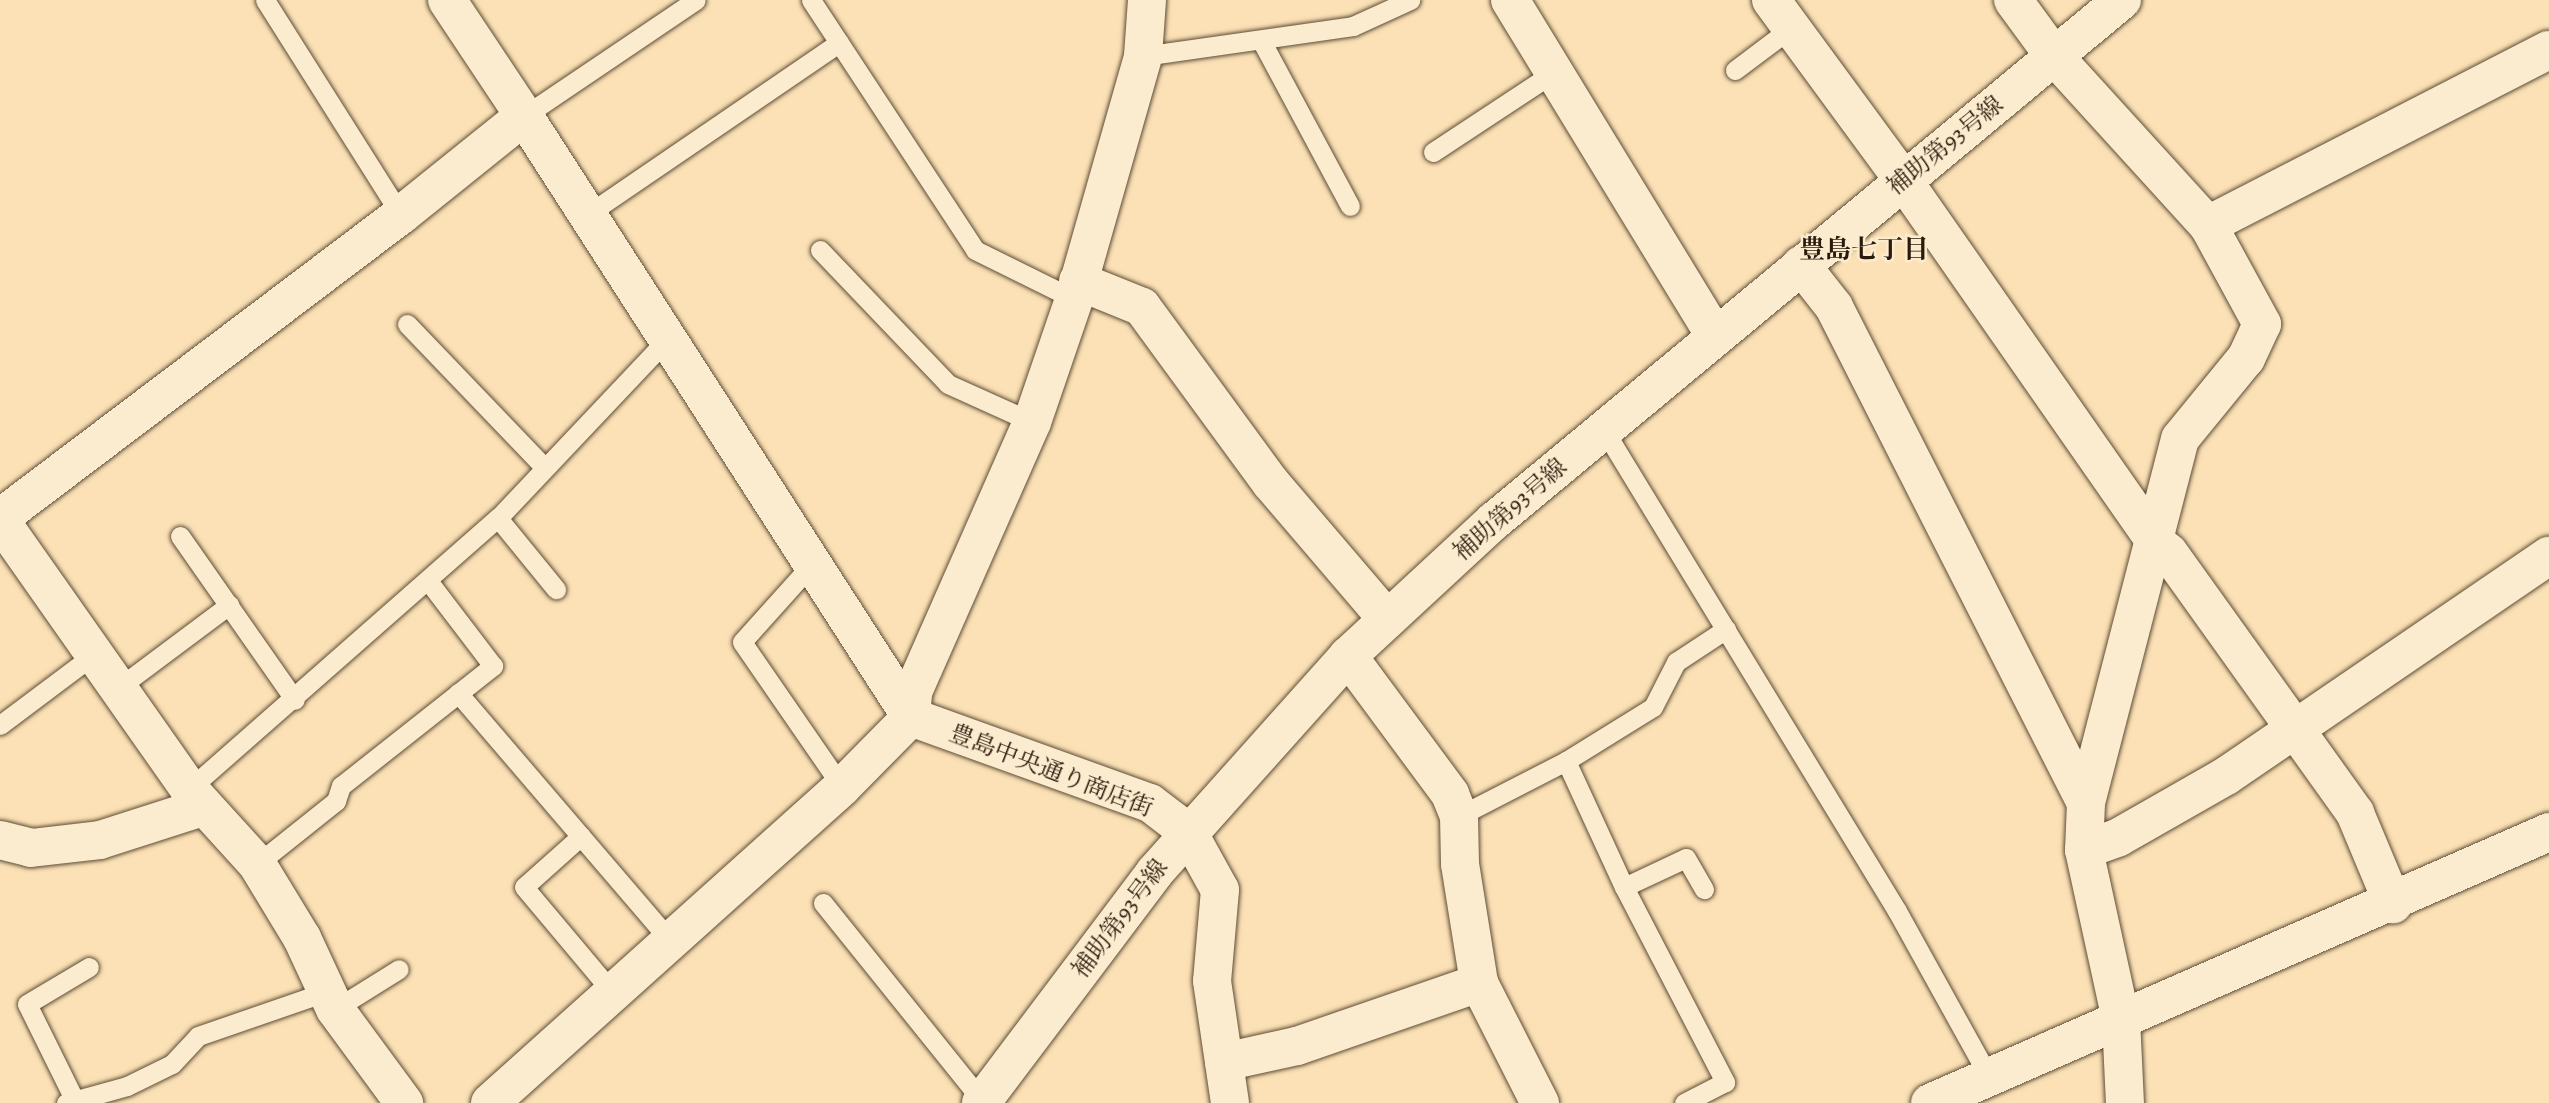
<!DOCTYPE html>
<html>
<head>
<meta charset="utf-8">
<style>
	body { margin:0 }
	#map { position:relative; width:2549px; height:1103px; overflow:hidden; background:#fbe1b5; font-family:Alegreya,"Noto Serif JP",serif }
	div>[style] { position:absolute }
	.roads { filter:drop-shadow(0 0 2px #5e4c36) drop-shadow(0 0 2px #5e4c36) }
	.lane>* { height:19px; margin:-9.5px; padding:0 9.5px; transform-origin:9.5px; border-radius:9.5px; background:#fceccf }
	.street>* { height:38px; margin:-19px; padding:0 19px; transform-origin:19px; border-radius:19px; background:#fceccf }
	.secondary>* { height:38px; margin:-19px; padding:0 19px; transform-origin:19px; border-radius:19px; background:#fceccf }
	span { translate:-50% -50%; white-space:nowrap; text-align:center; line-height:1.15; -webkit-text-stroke:5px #fceccf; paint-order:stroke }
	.street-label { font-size:24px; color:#2a1a0c }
	.neighbourhood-label { font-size:26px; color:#2a1a0c; font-weight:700 }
</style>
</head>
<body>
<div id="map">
	<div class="roads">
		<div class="lane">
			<i style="left:265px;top:0;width:254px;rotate:57.7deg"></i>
			<i style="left:811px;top:0;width:299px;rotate:56.7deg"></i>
			<i style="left:975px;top:250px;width:110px;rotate:26.3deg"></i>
			<i style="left:1262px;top:42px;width:186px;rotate:61.8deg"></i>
			<i style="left:1143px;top:56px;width:212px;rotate:-8.1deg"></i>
			<i style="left:1353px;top:26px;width:63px;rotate:-24.5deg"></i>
			<i style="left:1735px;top:70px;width:70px;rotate:-36.9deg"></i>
			<i style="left:524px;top:116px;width:207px;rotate:-34deg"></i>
			<i style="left:1433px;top:152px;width:144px;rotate:-33.4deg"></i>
			<i style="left:588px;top:214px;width:304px;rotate:-34.3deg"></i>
			<i style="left:820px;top:250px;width:185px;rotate:46.3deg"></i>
			<i style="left:948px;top:384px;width:92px;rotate:24.3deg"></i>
			<i style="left:407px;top:324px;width:199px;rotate:46.2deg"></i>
			<i style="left:1604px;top:430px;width:563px;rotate:58.65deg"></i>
			<i style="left:1897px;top:911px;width:188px;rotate:61deg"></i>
			<i style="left:498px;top:518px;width:92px;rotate:50.8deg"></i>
			<i style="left:180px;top:536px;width:200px;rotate:55deg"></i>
			<i style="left:811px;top:565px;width:103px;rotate:131.9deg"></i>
			<i style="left:742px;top:642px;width:176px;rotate:55.4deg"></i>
			<i style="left:118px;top:688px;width:139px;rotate:-36.8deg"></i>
			<i style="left:458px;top:693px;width:324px;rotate:49.4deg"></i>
			<i style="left:0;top:725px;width:115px;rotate:-36.9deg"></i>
			<i style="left:1566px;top:761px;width:139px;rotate:65.3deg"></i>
			<i style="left:1624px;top:887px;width:220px;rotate:62.6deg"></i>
			<i style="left:1725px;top:1082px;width:46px;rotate:152.9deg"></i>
			<i style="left:189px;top:789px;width:411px;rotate:-41.3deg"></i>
			<i style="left:498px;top:518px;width:249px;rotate:-46.6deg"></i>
			<i style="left:1459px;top:816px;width:120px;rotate:-27.2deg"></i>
			<i style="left:1566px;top:761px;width:102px;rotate:-31.8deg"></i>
			<i style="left:1653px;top:707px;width:51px;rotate:-62.9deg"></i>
			<i style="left:1676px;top:662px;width:60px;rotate:-33.4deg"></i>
			<i style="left:581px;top:836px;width:76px;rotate:138.2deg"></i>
			<i style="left:524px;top:887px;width:137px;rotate:50deg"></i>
			<i style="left:257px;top:864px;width:101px;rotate:-38.6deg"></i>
			<i style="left:336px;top:801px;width:16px;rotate:-72deg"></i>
			<i style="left:341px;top:786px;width:194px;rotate:-38.3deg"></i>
			<i style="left:493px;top:666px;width:106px;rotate:-127.3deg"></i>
			<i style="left:1624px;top:887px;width:68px;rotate:-25.1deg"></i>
			<i style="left:1686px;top:858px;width:36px;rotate:60deg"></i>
			<i style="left:823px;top:903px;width:254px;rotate:51.2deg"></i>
			<i style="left:335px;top:1009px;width:75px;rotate:-32deg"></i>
			<i style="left:75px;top:1101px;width:108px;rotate:-116.3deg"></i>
			<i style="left:27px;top:1004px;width:72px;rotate:-30.8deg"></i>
			<i style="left:66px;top:1103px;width:63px;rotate:-15.6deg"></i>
			<i style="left:127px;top:1086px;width:50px;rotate:-26.1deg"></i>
			<i style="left:172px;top:1064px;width:38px;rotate:-47deg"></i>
			<i style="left:198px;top:1036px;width:134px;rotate:-19.1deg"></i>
		</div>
		<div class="street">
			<i style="left:1510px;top:0;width:395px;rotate:58.6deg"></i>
			<i style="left:1771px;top:0;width:223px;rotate:53.7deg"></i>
			<i style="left:1903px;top:180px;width:440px;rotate:55.1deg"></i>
			<i style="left:2155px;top:541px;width:18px;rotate:41deg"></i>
			<i style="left:2169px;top:553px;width:320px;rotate:54.4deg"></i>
			<i style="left:2355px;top:813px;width:99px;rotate:67.3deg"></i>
			<i style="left:2013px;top:0;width:69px;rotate:53.8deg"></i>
			<i style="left:2054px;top:56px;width:229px;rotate:47.7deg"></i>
			<i style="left:2208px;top:225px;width:113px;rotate:61.4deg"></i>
			<i style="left:2262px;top:324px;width:38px;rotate:115deg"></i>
			<i style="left:2246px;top:358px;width:104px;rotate:129.2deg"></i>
			<i style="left:2180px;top:439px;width:376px;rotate:104.5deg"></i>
			<i style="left:2208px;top:225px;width:383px;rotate:-27.2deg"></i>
			<i style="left:1801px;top:265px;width:53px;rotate:51.8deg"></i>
			<i style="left:1834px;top:307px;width:556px;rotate:63.07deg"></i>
			<i style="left:2086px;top:803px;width:47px;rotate:92.4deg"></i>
			<i style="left:2084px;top:850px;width:173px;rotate:77.7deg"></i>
			<i style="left:2121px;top:1019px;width:84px;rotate:87.3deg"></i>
			<i style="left:1078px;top:281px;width:69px;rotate:22.1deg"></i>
			<i style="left:1142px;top:307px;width:218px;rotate:53.8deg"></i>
			<i style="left:1271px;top:483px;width:179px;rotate:49.5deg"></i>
			<i style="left:0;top:518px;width:503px;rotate:-37.08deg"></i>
			<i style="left:401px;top:215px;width:158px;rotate:-38.8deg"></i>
			<i style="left:524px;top:116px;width:715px;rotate:57.22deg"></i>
			<i style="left:0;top:520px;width:329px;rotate:54.9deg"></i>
			<i style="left:189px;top:789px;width:101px;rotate:47.8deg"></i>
			<i style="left:257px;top:864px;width:87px;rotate:58.7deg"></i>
			<i style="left:302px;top:938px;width:78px;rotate:65.1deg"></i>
			<i style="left:335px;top:1009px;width:117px;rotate:53.7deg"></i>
			<i style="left:1348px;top:656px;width:172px;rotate:53.5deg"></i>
			<i style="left:1450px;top:794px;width:24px;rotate:68deg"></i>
			<i style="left:1459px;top:816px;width:48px;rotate:88.8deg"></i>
			<i style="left:1460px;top:864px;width:121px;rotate:80.9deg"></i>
			<i style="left:1479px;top:983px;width:135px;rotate:63.1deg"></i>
			<i style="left:911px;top:717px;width:254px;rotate:19.8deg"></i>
			<i style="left:1150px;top:803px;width:48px;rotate:37.3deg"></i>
			<i style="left:1188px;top:832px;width:66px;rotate:61.1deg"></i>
			<i style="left:1220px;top:890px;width:91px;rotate:95deg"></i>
			<i style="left:1212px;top:981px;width:123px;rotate:81.6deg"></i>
			<i style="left:0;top:840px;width:32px;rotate:14deg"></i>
			<i style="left:31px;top:848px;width:69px;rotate:-6.6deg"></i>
			<i style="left:100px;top:840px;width:108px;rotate:-17.8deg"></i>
			<i style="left:2084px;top:850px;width:37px;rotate:-20deg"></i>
			<i style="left:2119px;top:837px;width:123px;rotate:-29.7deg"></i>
			<i style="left:2226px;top:776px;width:391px;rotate:-34.3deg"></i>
			<i style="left:1224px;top:1062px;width:75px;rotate:-12.4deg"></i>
			<i style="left:1297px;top:1046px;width:193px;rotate:-19.1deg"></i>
			<i style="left:490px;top:1103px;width:473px;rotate:-41.9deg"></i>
			<i style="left:842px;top:787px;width:98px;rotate:-45.4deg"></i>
			<i style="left:911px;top:717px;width:25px;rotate:-85deg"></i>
			<i style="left:913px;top:692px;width:295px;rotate:-66.2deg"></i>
			<i style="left:1032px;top:422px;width:130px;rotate:-71.1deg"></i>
			<i style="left:1074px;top:299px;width:253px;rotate:-74.1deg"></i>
			<i style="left:1143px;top:56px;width:56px;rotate:-85.9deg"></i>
		</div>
		<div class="secondary">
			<i style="left:447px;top:0;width:139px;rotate:56.4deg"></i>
			<i style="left:981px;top:1103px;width:289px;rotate:-53deg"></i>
			<i style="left:1155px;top:872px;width:290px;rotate:-48.2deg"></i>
			<i style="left:1348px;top:656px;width:199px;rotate:-42.8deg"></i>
			<i style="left:1494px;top:521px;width:816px;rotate:-39.68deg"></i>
			<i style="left:1930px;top:1103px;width:676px;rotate:-23.64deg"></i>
		</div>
	</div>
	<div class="street-label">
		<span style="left:1945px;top:146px;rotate:-39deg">補助第93号線</span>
		<span style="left:1510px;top:510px;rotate:-41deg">補助第93号線</span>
		<span style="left:1051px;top:771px;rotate:21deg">豊島中央通り商店街</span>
		<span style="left:1120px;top:919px;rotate:-53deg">補助第93号線</span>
	</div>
	<div class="neighbourhood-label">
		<span style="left:1864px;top:250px">豊島七丁目</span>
	</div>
</div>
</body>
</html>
